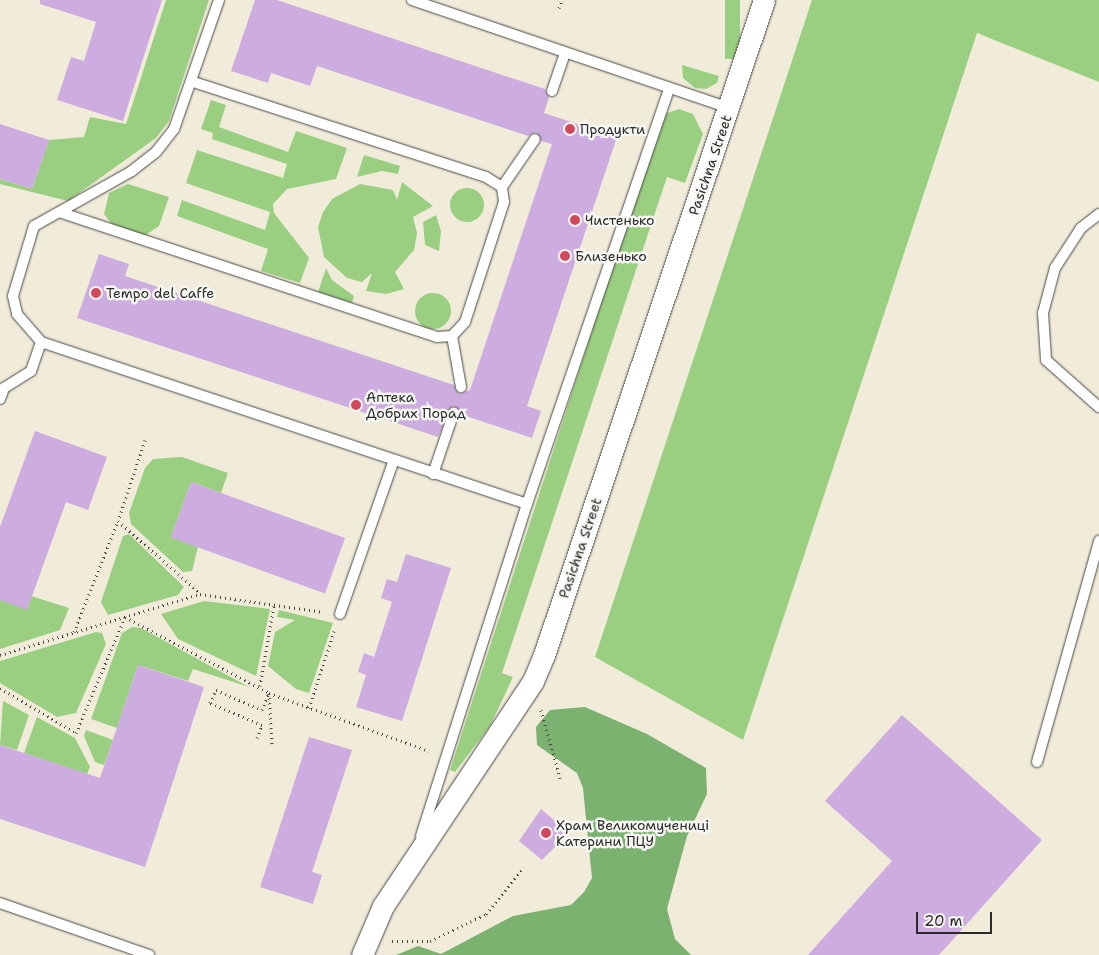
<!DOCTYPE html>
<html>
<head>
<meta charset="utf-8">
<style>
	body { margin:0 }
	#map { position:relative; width:1099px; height:955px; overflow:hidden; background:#f1ecda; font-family:"Shantell Sans",sans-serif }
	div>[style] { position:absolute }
	.green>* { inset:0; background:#9acf81; transform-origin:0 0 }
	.round { border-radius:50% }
	.forest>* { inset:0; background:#7bb26f }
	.building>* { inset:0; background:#cdade0; transform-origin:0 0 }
	.path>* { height:3px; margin-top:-1.5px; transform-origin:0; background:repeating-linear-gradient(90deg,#494845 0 1px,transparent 0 5px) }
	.roads { filter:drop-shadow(0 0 1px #494845) drop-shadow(0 0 1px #494845) }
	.service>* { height:10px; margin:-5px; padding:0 5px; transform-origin:5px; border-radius:5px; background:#fff }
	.minor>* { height:21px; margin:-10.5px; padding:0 10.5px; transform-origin:10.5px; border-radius:10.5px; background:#fff }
	.dots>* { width:14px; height:14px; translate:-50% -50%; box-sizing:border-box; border:2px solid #f6f6f2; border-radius:50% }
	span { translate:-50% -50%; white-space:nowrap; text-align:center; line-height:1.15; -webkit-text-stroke:5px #f6f6f2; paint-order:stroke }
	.poi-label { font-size:14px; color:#2b2b2b }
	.left { translate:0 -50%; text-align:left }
	.street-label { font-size:14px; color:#2b2b2b }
	.scale { position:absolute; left:916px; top:912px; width:76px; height:22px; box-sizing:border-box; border:2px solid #2b2b2b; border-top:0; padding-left:6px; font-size:15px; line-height:18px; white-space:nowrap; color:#2b2b2b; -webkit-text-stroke:4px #f6f6f2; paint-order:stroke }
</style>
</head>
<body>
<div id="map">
	<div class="green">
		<i style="clip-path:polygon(166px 0,209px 0,169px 121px,156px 138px,68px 201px,0 184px,0 179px,32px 189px,49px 140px,84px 137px,90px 117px,126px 124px)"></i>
		<i style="left:725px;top:0;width:15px;height:59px"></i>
		<i style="clip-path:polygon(812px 0,1099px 0,1099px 82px,977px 33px,743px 740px,595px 657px)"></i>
		<i style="clip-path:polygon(682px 65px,719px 76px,717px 83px,706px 89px,695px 88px,683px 78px)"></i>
		<i style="clip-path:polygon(211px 100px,226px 105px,219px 127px,288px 152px,296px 131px,347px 148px,336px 179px,287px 189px,273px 204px,274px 213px,309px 258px,300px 283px,261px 271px,268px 249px,177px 216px,182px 200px,265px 230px,270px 212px,186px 183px,197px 150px,283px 178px,287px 164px,212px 139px,213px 133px,201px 129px)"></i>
		<i style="clip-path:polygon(679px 109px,693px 114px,703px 134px,685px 183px,667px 177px,502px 673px,513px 677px,490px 726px,455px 772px,450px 770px,644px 170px,664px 114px)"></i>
		<i style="clip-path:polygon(364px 155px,400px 166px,398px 174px,382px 171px,357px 177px)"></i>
		<i style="clip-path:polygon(402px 182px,433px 206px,413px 217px,417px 233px,414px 250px,395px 272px,404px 289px,386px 294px,366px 291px,372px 273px,362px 282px,347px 278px,324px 257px,318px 227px,323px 212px,332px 199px,360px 184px,393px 190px,397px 200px)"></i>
		<i style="clip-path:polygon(128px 184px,169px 197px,159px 226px,143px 237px,114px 227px,104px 214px,109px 193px)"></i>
		<i class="round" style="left:450px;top:188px;width:34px;height:34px"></i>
		<i style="clip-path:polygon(436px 215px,441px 231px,439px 251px,425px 245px,423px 222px)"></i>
		<i style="clip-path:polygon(326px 268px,332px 280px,354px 296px,352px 303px,318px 292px)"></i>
		<i class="round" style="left:415px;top:293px;width:36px;height:36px"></i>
		<i style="clip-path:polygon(182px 457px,228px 473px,221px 493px,191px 482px,171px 537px,198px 547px,192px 571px,183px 572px,131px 524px,129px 513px,145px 468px,153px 459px)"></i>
		<i style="clip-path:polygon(129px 534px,184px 587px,178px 595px,108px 615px,101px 602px,123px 536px)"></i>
		<i style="clip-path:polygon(31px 596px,69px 608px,60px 630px,0 649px,0 600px)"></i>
		<i style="clip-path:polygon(204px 601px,270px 609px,256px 676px,178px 639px,161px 614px)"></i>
		<i style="clip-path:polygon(279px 610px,333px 623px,309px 693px,296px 689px,268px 666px,275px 632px,295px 620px,277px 617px)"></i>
		<i style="clip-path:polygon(132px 627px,141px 628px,249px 687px,193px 669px,188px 681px,138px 665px,117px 728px,91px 719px,122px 633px)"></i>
		<i style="clip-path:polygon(96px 632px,102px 633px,106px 644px,76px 713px,57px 717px,0 683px,0 661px)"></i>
		<i style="clip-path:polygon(3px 701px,29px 715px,17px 750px,0 745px)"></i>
		<i style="clip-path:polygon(37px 717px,75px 738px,90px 767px,87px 774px,24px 753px)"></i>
		<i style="clip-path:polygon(86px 730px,113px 740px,104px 765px,95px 762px,84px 736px)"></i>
	</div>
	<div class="forest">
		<i style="clip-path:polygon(585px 707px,647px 734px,706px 768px,707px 794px,687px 836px,667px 909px,675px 939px,691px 955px,396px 955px,418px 946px,441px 954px,513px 916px,571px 905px,584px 892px,592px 878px,583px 788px,577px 773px,537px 745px,536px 727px,550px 710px)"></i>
	</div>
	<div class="building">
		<i style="clip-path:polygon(40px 0,162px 0,123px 121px,57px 100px,71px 57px,84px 61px,96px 22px,40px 4px)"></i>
		<i style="clip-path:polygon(255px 0,277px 0,545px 89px,549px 97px,544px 113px,617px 137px,527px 406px,541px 411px,532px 438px,460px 414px,453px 405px,438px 437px,77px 318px,99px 254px,129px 264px,125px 276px,454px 385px,459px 394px,470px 390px,552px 144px,541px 141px,536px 132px,528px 136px,317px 66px,310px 86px,271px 73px,268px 83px,231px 71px)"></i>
		<i style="clip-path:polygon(0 124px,49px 140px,32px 189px,0 179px)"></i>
		<i style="clip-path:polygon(35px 431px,107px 457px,88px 510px,66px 502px,27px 610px,0 600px,0 527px)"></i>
		<i style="left:191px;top:482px;width:164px;height:59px;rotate:20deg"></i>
		<i style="clip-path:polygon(406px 554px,451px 568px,402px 721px,356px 707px,366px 675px,358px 672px,364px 653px,374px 657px,392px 602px,381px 598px,387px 579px,397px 582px)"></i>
		<i style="clip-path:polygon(138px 665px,204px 687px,145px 867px,0 819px,0 745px,100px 778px)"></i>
		<i style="clip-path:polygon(902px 715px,1042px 840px,939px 955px,808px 955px,892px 861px,825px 801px)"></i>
		<i style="clip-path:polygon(309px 737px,352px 750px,312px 872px,322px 875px,313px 904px,260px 887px)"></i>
		<i style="clip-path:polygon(541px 809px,569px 833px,542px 860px,519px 841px)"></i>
	</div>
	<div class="path">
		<i style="left:559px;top:8px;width:9px;rotate:-69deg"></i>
		<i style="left:145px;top:440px;width:85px;rotate:108.4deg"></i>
		<i style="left:118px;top:521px;width:109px;rotate:41.3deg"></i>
		<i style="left:74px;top:632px;width:119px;rotate:-68.4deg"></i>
		<i style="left:0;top:655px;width:209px;rotate:-17deg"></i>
		<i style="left:200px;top:594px;width:125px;rotate:8.3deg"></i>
		<i style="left:260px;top:686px;width:82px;rotate:-80.2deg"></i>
		<i style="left:0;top:688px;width:88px;rotate:30.6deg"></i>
		<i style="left:76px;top:733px;width:126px;rotate:-67.1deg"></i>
		<i style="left:125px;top:617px;width:163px;rotate:27.8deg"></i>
		<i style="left:269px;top:693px;width:170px;rotate:19.9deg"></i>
		<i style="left:269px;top:693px;width:51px;rotate:86.6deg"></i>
		<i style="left:309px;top:708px;width:81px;rotate:-72deg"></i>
		<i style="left:541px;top:710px;width:74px;rotate:74.3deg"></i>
		<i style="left:257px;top:738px;width:14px;rotate:-69deg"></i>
		<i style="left:262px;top:725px;width:56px;rotate:-157.1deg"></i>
		<i style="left:210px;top:703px;width:14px;rotate:-65deg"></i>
		<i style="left:216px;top:690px;width:50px;rotate:23.5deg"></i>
		<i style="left:262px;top:710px;width:18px;rotate:-68deg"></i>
		<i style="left:392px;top:941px;width:38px"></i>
		<i style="left:430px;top:941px;width:62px;rotate:-25.7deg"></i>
		<i style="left:486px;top:914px;width:60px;rotate:-51deg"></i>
	</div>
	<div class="roads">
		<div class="service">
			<i style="left:219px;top:0;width:137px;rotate:109.2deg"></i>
			<i style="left:174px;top:129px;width:29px;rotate:128deg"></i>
			<i style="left:156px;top:152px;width:31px;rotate:142deg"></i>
			<i style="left:132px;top:171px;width:112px;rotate:150.7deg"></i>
			<i style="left:34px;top:226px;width:73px;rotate:106.7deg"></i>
			<i style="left:13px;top:296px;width:18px;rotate:77deg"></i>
			<i style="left:17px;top:314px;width:37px;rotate:49deg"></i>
			<i style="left:41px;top:342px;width:512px;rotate:18.43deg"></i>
			<i style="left:412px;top:0;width:335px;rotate:18.8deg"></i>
			<i style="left:552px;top:91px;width:39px;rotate:-71deg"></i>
			<i style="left:502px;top:187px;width:58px;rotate:-55.5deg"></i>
			<i style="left:62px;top:213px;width:395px;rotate:18.3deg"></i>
			<i style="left:437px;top:337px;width:15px;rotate:-4deg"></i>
			<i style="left:452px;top:336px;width:19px;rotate:-47deg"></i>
			<i style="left:465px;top:322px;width:126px;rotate:-72deg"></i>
			<i style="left:504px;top:202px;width:15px;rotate:-98deg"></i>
			<i style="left:502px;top:187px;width:19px;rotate:-148deg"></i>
			<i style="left:486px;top:177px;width:310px;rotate:-162deg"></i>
			<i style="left:1099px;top:214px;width:23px;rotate:142deg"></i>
			<i style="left:1081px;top:228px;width:48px;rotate:123deg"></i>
			<i style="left:1055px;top:268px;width:47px;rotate:104.9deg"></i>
			<i style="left:1043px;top:313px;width:47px;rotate:86.3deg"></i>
			<i style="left:1046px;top:360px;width:71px;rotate:41.6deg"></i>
			<i style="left:452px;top:336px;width:52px;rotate:80deg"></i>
			<i style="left:0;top:399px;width:12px;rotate:-70deg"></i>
			<i style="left:4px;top:388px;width:32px;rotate:-32deg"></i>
			<i style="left:31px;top:371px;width:31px;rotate:-71deg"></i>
			<i style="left:433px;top:474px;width:65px;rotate:-71.3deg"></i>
			<i style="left:340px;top:614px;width:163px;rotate:-70.7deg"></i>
			<i style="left:1037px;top:762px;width:230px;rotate:-74.3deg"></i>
			<i style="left:421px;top:836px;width:349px;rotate:-72.3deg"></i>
			<i style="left:527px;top:504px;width:439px;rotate:-71.1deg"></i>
			<i style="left:0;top:903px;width:158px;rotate:19.2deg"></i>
		</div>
		<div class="minor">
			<i style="left:362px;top:955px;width:53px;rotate:-66.8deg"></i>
			<i style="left:383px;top:906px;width:270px;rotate:-56.3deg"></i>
			<i style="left:533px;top:681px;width:28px;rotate:-67deg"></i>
			<i style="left:544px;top:655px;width:691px;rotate:-71.43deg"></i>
		</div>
	</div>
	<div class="dots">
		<i style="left:570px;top:129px;background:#d1495b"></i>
		<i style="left:575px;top:220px;background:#d1495b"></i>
		<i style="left:565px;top:256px;background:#d1495b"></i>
		<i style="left:96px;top:293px;background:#d1495b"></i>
		<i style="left:356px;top:405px;background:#d1495b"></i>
		<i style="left:546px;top:833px;background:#d1495b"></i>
	</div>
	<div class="poi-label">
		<span class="left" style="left:580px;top:129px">Продукти</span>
		<span class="left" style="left:585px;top:220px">Чистенько</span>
		<span class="left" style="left:575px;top:256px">Близенько</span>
		<span class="left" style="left:106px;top:293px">Tempo del Caffe</span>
		<span class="left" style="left:366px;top:405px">Аптека<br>Добрих Порад</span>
		<span class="left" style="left:556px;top:833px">Храм Великомучениці<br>Катерини ПЦУ</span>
	</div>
	<div class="street-label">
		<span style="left:710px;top:165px;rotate:-71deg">Pasichna Street</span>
		<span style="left:580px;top:548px;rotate:-71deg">Pasichna Street</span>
	</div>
	<div class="scale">20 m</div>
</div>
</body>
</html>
